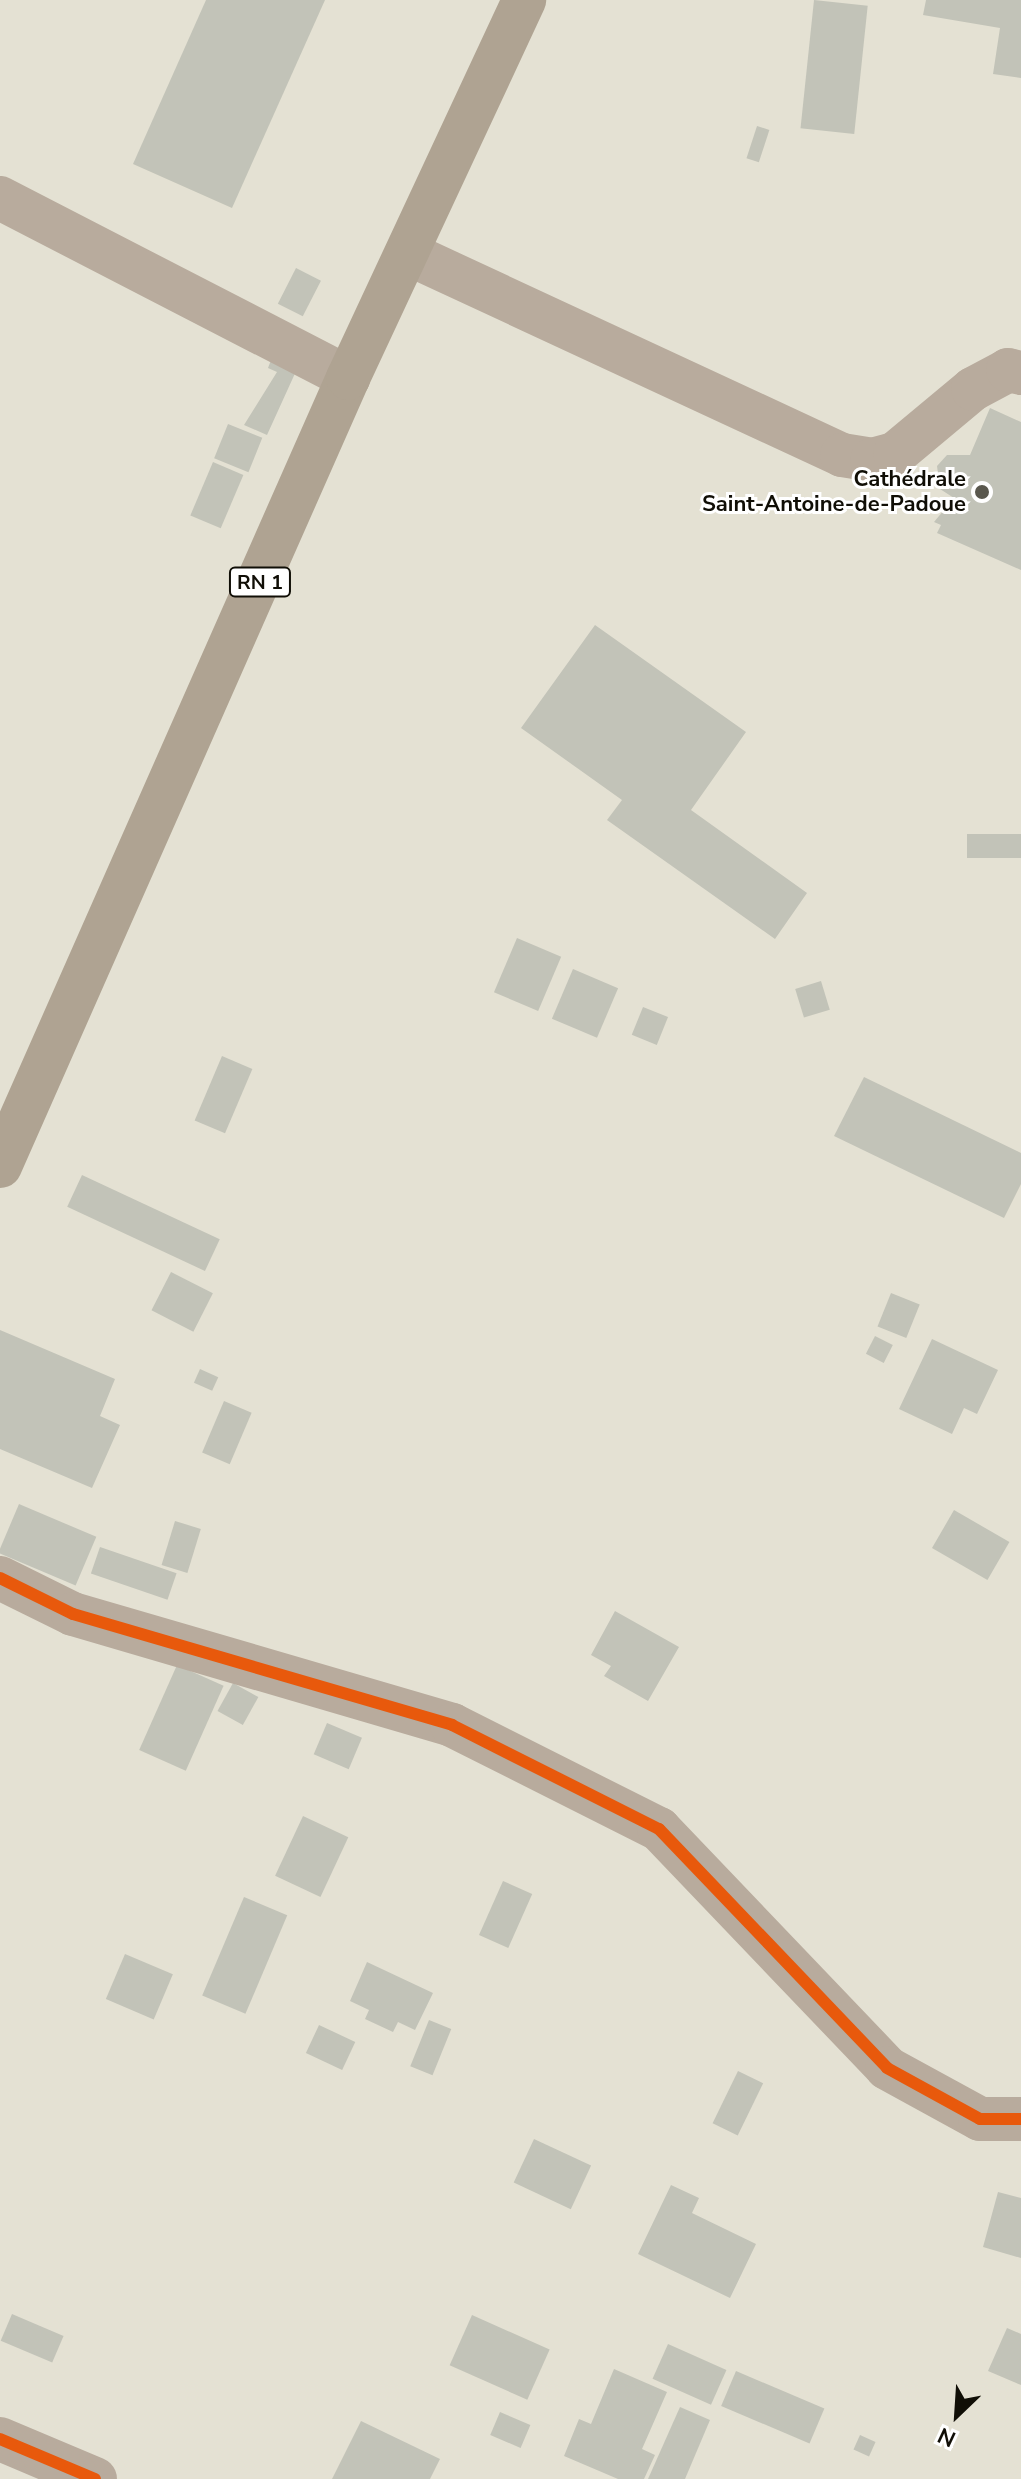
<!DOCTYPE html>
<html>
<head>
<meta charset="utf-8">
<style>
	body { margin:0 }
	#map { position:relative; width:1021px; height:2479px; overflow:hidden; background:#e4e1d3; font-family:"Nunito Sans",sans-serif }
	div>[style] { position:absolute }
	.building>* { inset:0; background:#c2c3b8; transform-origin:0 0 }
	.minor>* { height:44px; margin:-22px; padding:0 22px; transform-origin:22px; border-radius:22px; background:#b8ab9d }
	.major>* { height:44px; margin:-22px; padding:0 22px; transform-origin:22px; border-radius:22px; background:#afa392 }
	.cycleway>* { height:12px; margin:-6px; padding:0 6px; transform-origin:6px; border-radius:6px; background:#e8590c }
	.dots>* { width:22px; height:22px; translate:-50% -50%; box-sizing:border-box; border:4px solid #fff; border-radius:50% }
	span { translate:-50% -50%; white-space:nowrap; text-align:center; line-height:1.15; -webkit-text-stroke:6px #fff; paint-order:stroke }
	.shield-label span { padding:2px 6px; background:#fff; border:2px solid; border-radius:6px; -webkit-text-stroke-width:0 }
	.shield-label { font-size:20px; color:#100e06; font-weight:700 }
	.poi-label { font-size:22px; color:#100e06; font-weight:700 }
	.right { translate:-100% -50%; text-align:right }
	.north { position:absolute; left:917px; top:2375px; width:80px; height:80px; -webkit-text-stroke:6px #fff; paint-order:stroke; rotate:205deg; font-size:22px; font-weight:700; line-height:32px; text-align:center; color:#100e06 }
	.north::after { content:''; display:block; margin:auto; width:28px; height:36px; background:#100e06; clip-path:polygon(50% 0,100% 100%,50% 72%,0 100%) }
</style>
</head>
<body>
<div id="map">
	<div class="building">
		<i style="clip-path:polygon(206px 0,325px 0,232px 208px,133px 164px)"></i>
		<i style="left:814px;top:0;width:54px;height:129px;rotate:6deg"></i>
		<i style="clip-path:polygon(926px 0,1021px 0,1021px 78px,993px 74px,1000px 28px,923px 15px)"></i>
		<i style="left:757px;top:126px;width:13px;height:34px;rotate:18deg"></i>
		<i style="left:296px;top:268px;width:28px;height:40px;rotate:27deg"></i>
		<i style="clip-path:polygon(276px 347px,302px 358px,267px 435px,244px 425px,277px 372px,268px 368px)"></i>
		<i style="clip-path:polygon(990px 408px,1021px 422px,1021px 570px,937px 533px,941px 525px,934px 522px,954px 498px,940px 489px,937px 466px,947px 455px,970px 455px)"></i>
		<i style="left:228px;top:424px;width:37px;height:37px;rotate:22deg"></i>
		<i style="left:213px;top:462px;width:33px;height:58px;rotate:23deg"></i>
		<i style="clip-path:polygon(595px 625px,746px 732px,691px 810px,807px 893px,775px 939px,607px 820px,622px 800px,521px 728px)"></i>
		<i style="left:1021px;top:834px;width:24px;height:54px;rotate:90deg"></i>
		<i style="left:517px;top:938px;width:48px;height:59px;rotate:23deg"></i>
		<i style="left:573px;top:969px;width:49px;height:54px;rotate:23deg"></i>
		<i style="left:821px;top:981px;width:30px;height:27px;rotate:73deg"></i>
		<i style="left:643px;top:1007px;width:27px;height:30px;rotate:22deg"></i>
		<i style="left:222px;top:1056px;width:33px;height:70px;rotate:23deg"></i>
		<i style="clip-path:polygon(864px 1077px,1021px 1153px,1021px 1184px,1004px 1218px,834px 1136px)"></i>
		<i style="left:82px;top:1175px;width:152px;height:35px;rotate:25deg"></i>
		<i style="left:171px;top:1272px;width:47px;height:43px;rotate:27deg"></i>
		<i style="left:891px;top:1293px;width:31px;height:36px;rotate:22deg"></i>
		<i style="clip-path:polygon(0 1330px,115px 1379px,100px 1416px,120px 1425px,92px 1488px,0 1449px)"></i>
		<i style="left:875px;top:1336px;width:20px;height:20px;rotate:27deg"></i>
		<i style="clip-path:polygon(932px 1339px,998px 1370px,977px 1414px,964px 1408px,952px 1434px,899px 1409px)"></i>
		<i style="left:200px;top:1369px;width:20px;height:15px;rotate:24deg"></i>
		<i style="left:224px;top:1401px;width:30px;height:56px;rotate:23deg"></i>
		<i style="left:19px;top:1504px;width:84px;height:53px;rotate:23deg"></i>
		<i style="left:954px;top:1510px;width:64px;height:44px;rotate:30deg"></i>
		<i style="left:175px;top:1521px;width:27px;height:46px;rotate:17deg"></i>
		<i style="left:100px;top:1547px;width:81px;height:28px;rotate:19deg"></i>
		<i style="clip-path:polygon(615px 1611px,679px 1647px,648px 1701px,604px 1676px,611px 1666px,591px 1655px)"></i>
		<i style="left:177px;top:1665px;width:51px;height:93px;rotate:24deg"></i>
		<i style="left:233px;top:1683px;width:29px;height:32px;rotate:29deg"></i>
		<i style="left:327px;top:1723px;width:38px;height:34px;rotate:23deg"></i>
		<i style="left:303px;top:1816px;width:50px;height:66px;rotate:25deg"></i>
		<i style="left:503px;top:1881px;width:32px;height:59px;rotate:24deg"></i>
		<i style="left:244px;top:1897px;width:47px;height:107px;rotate:23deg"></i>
		<i style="left:125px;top:1954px;width:52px;height:49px;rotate:23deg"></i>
		<i style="clip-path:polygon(367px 1962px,433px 1993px,415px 2030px,398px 2022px,393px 2032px,365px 2019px,369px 2010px,350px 2001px)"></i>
		<i style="left:429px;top:2020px;width:24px;height:50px;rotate:22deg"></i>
		<i style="left:319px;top:2025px;width:40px;height:31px;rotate:25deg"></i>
		<i style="left:738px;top:2071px;width:28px;height:58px;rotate:26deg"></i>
		<i style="left:534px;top:2139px;width:63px;height:48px;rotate:25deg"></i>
		<i style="clip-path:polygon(671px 2185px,699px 2198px,692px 2213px,756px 2244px,730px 2298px,638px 2254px)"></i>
		<i style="clip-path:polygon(998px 2192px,1021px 2198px,1021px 2258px,983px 2247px)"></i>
		<i style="left:12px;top:2314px;width:56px;height:29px;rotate:23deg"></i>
		<i style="left:472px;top:2315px;width:85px;height:55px;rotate:24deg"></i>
		<i style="clip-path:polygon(1007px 2328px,1021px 2334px,1021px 2385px,988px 2371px)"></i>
		<i style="left:668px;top:2344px;width:64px;height:38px;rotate:24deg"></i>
		<i style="clip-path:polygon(614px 2369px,667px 2392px,642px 2449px,655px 2455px,644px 2479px,618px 2479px,564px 2456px,579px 2419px,591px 2424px)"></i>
		<i style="left:736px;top:2371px;width:96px;height:38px;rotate:23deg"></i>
		<i style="clip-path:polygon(680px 2407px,710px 2420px,685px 2479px,648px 2479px)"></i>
		<i style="left:500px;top:2412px;width:33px;height:25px;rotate:23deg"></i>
		<i style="clip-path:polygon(361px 2421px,440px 2459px,430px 2479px,332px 2479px)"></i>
		<i style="left:860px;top:2435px;width:17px;height:16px;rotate:24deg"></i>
	</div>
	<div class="minor">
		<i style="left:0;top:198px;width:392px;rotate:27.3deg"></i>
		<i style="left:407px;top:253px;width:480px;rotate:24.9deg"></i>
		<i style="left:842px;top:455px;width:30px;rotate:9deg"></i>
		<i style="left:872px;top:460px;width:24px;rotate:-15deg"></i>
		<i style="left:895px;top:454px;width:102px;rotate:-39.8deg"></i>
		<i style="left:973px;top:389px;width:40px;rotate:-28deg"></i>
		<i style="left:1008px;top:370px;width:13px;rotate:13deg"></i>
		<i style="left:0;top:1578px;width:81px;rotate:26.3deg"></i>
		<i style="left:73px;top:1614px;width:395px;rotate:16.3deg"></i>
		<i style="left:452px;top:1725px;width:232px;rotate:26.7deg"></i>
		<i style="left:659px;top:1829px;width:330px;rotate:46.3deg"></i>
		<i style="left:887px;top:2068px;width:106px;rotate:28.7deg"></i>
		<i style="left:980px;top:2119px;width:41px"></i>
		<i style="left:0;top:2439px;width:103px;rotate:22.8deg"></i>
	</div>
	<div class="major">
		<i style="left:0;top:1166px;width:861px;rotate:-66.17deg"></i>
		<i style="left:348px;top:378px;width:417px;rotate:-65deg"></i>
	</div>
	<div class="cycleway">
		<i style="left:0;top:1578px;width:81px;rotate:26.3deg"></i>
		<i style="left:73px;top:1614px;width:395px;rotate:16.3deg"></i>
		<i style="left:452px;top:1725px;width:232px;rotate:26.7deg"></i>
		<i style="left:659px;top:1829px;width:330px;rotate:46.3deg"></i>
		<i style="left:887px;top:2068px;width:106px;rotate:28.7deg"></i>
		<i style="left:980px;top:2119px;width:41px"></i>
		<i style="left:0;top:2439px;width:103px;rotate:22.8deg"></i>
	</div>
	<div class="dots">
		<i style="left:982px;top:492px;background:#5a584e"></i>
	</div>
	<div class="shield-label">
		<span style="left:260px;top:582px">RN 1</span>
	</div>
	<div class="poi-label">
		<span class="right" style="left:966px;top:492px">Cathédrale<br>Saint-Antoine-de-Padoue</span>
	</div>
	<div class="north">N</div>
</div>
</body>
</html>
